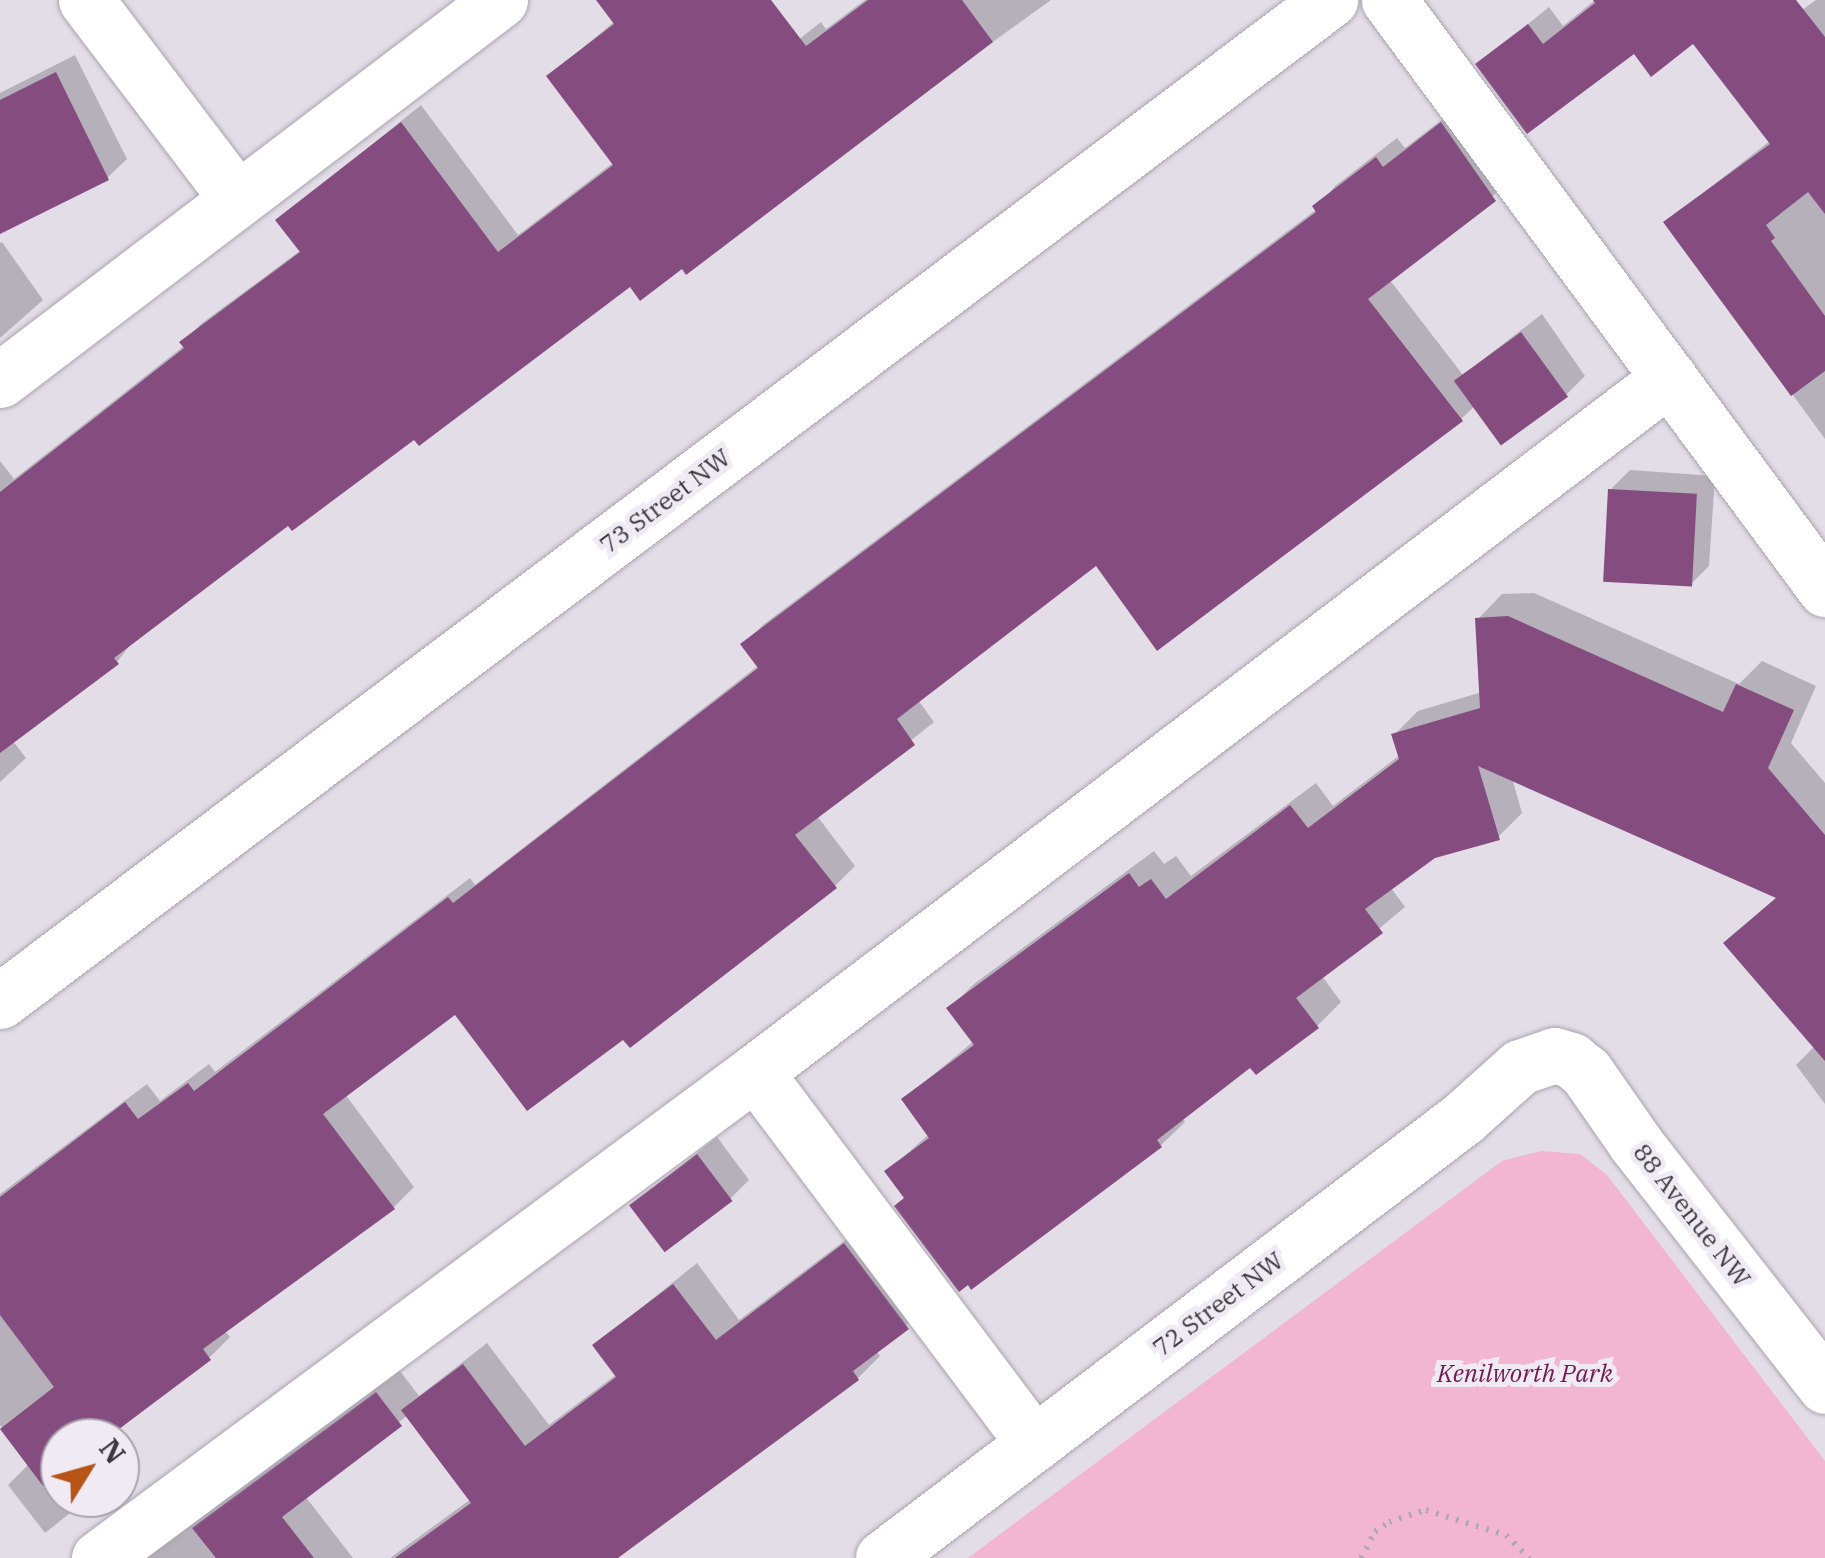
<!DOCTYPE html>
<html>
<head>
<meta charset="utf-8">
<style>
	body { margin:0 }
	#map { position:relative; width:1825px; height:1558px; overflow:hidden; background:#e3dde8; font-family:"IBM Plex Serif",serif }
	div>[style] { position:absolute }
	.green>* { inset:0; background:#f2b5d2 }
	.shadow>* { inset:0; background:#0003 }
	.building>* { inset:0; background:#844c7f; transform-origin:0 0 }
	.path>* { height:6px; margin-top:-3px; transform-origin:0; background:repeating-linear-gradient(90deg,#ada9b1 0 2.5px,transparent 0 10.5px) }
	.roads { filter:drop-shadow(0 0 2px #aaa4af) drop-shadow(0 0 2px #aaa4af) }
	.minor>* { height:55px; margin:-27.5px; padding:0 27.5px; transform-origin:27.5px; border-radius:27.5px; background:#fff }
	span { translate:-50% -50%; white-space:nowrap; text-align:center; line-height:1.15; -webkit-text-stroke:10px #f0eaf5; paint-order:stroke }
	.street-label { font-size:25px; color:#3b393d }
	.park-label { font-size:25px; color:#731b4f; font-style:italic }
	.north { position:absolute; left:40px; top:1418px; width:100px; height:100px; box-sizing:border-box; background:#f0eaf5; border:2px solid #a8a3ab; border-radius:50%; rotate:53deg; font-size:28px; font-weight:700; line-height:40px; text-align:center; color:#3b393d }
	.north::after { content:''; display:block; margin:auto; width:35px; height:45px; background:#b75519; clip-path:polygon(50% 0,100% 100%,50% 72%,0 100%) }
</style>
</head>
<body>
<div id="map">
	<div class="green">
		<i style="clip-path:polygon(1541px 1151px,1580px 1154px,1607px 1175px,1825px 1461px,1825px 1558px,968px 1558px,1502px 1161px)"></i>
	</div>
	<div class="shadow">
		<i style="clip-path:polygon(599px 0,736px 0,793px 44px,821px 22px,826px 29px,865px 0,1051px 0,682px 266px,630px 283px,288px 523px,134px 640px,117px 662px,13px 741px,26px 758px,0 782px,0 461px,14px 479px,185px 345px,183px 342px,202px 323px,301px 250px,278px 220px,421px 105px,518px 235px,614px 162px,549px 76px,615px 21px)"></i>
		<i style="clip-path:polygon(1595px 0,1794px 0,1802px 10px,1816px 0,1825px 0,1825px 439px,1666px 222px,1771px 140px,1694px 41px,1479px 64px,1549px 7px,1563px 26px)"></i>
		<i style="clip-path:polygon(75px 55px,127px 159px,107px 178px,0 145px,0 93px)"></i>
		<i style="clip-path:polygon(1462px 104px,1515px 178px,1389px 279px,1463px 375px,1542px 314px,1585px 376px,1566px 395px,1475px 406px,1461px 419px,1097px 563px,918px 700px,934px 722px,817px 816px,855px 866px,835px 886px,624px 1036px,456px 1011px,345px 1094px,414px 1187px,394px 1207px,224px 1330px,230px 1337px,209px 1358px,108px 1438px,60px 1438px,60px 1498px,89px 1498px,45px 1533px,8px 1485px,29px 1464px,0 1425px,0 1194px,147px 1084px,160px 1101px,209px 1064px,215px 1072px,470px 878px,475px 885px,759px 665px,743px 644px,764px 624px,1317px 209px,1335px 186px,1397px 138px,1405px 148px)"></i>
		<i style="clip-path:polygon(2px 242px,43px 300px,0 338px,0 243px)"></i>
		<i style="clip-path:polygon(1630px 470px,1715px 476px,1709px 566px,1690px 585px,1610px 490px)"></i>
		<i style="clip-path:polygon(1534px 593px,1739px 684px,1762px 661px,1816px 686px,1791px 743px,1825px 783px,1825px 1104px,1796px 1065px,1815px 1046px,1751px 920px,1778px 896px,1512px 778px,1522px 813px,1498px 837px,1434px 856px,1391px 888px,1405px 907px,1322px 976px,1341px 1002px,1317px 1026px,1251px 1064px,1182px 1118px,1185px 1122px,1160px 1146px,887px 1172px,929px 1134px,904px 1099px,974px 1041px,950px 1008px,974px 984px,1154px 851px,1164px 864px,1176px 856px,1191px 876px,1316px 783px,1333px 806px,1400px 755px,1394px 735px,1418px 711px,1482px 692px,1478px 619px,1502px 594px)"></i>
		<i style="clip-path:polygon(717px 1137px,749px 1180px,730px 1199px,632px 1205px)"></i>
		<i style="clip-path:polygon(868px 1223px,929px 1305px,876px 1351px,880px 1356px,858px 1378px,615px 1558px,390px 1558px,471px 1499px,408px 1415px,305px 1496px,353px 1558px,147px 1558px,400px 1371px,419px 1396px,487px 1343px,549px 1425px,617px 1374px,595px 1345px,697px 1263px,739px 1320px)"></i>
		<i style="clip-path:polygon(120px 1453px,128px 1463px,120px 1471px)"></i>
	</div>
	<div class="building">
		<i style="clip-path:polygon(596px 0,771px 0,806px 46px,868px 0,962px 0,993px 42px,686px 275px,682px 269px,640px 301px,630px 287px,419px 446px,414px 440px,292px 531px,288px 526px,114px 658px,119px 664px,0 753px,0 492px,184px 348px,179px 342px,300px 252px,275px 220px,401px 122px,498px 252px,613px 165px,546px 76px,614px 24px)"></i>
		<i style="clip-path:polygon(1593px 0,1796px 0,1825px 37px,1825px 214px,1808px 192px,1766px 225px,1775px 238px,1771px 241px,1825px 316px,1825px 371px,1791px 396px,1663px 222px,1770px 144px,1693px 44px,1651px 77px,1634px 54px,1527px 134px,1475px 64px,1528px 24px,1543px 44px,1595px 3px)"></i>
		<i style="clip-path:polygon(56px 72px,109px 180px,0 234px,0 100px)"></i>
		<i style="clip-path:polygon(1441px 122px,1496px 201px,1368px 299px,1463px 421px,1157px 651px,1096px 566px,897px 719px,915px 745px,795px 835px,837px 888px,630px 1048px,623px 1040px,527px 1111px,455px 1015px,323px 1114px,395px 1209px,203px 1349px,211px 1360px,107px 1438px,60px 1438px,60px 1474px,43px 1486px,0 1429px,54px 1387px,0 1315px,0 1197px,125px 1102px,138px 1119px,188px 1083px,194px 1091px,448px 897px,453px 903px,758px 668px,740px 644px,1316px 212px,1312px 206px,1376px 157px,1383px 167px)"></i>
		<i style="left:1521px;top:332px;width:80px;height:83px;rotate:54deg"></i>
		<i style="left:1608px;top:489px;width:89px;height:93px;rotate:3deg"></i>
		<i style="clip-path:polygon(1508px 616px,1723px 712px,1736px 684px,1794px 710px,1768px 768px,1825px 835px,1825px 1061px,1723px 943px,1776px 898px,1478px 766px,1500px 840px,1435px 858px,1365px 909px,1383px 933px,1296px 998px,1319px 1028px,1256px 1075px,1250px 1068px,1157px 1140px,1162px 1147px,971px 1290px,968px 1285px,959px 1292px,894px 1206px,904px 1198px,884px 1171px,929px 1138px,901px 1099px,974px 1045px,946px 1008px,1129px 873px,1139px 887px,1151px 879px,1166px 899px,1290px 805px,1308px 828px,1399px 759px,1391px 734px,1480px 708px,1475px 618px)"></i>
		<i style="left:697px;top:1154px;width:59px;height:85px;rotate:53deg"></i>
		<i style="clip-path:polygon(844px 1243px,909px 1329px,853px 1371px,859px 1380px,618px 1558px,395px 1558px,471px 1503px,401px 1410px,463px 1364px,525px 1446px,616px 1377px,592px 1345px,673px 1284px,716px 1340px)"></i>
		<i style="clip-path:polygon(376px 1392px,402px 1426px,282px 1517px,314px 1558px,216px 1558px,192px 1528px)"></i>
	</div>
	<div class="path">
		<i style="left:1361px;top:1558px;width:30px;rotate:-62deg"></i>
		<i style="left:1375px;top:1532px;width:17px;rotate:-36deg"></i>
		<i style="left:1389px;top:1522px;width:39px;rotate:-18deg"></i>
		<i style="left:1426px;top:1510px;width:84px;rotate:17.4deg"></i>
		<i style="left:1506px;top:1535px;width:33px;rotate:45deg"></i>
	</div>
	<div class="roads">
		<div class="minor">
			<i style="left:86px;top:0;width:250px;rotate:52.8deg"></i>
			<i style="left:1389px;top:0;width:733px;rotate:53.49deg"></i>
			<i style="left:0;top:380px;width:628px;rotate:-37.23deg"></i>
			<i style="left:0;top:1001px;width:1665px;rotate:-36.97deg"></i>
			<i style="left:755px;top:1072px;width:465px;rotate:53.1deg"></i>
			<i style="left:99px;top:1558px;width:816px;rotate:-36.53deg"></i>
			<i style="left:755px;top:1072px;width:1148px;rotate:-37.21deg"></i>
			<i style="left:883px;top:1558px;width:727px;rotate:-37.17deg"></i>
			<i style="left:1462px;top:1119px;width:78px;rotate:-41.9deg"></i>
			<i style="left:1520px;top:1067px;width:36px;rotate:-19deg"></i>
			<i style="left:1554px;top:1055px;width:18px;rotate:16deg"></i>
			<i style="left:1571px;top:1060px;width:19px;rotate:39deg"></i>
			<i style="left:1586px;top:1072px;width:88px;rotate:55.2deg"></i>
			<i style="left:1636px;top:1144px;width:307px;rotate:52deg"></i>
		</div>
	</div>
	<div class="street-label">
		<span style="left:665px;top:501px;rotate:-37deg">73 Street NW</span>
		<span style="left:1692px;top:1215px;rotate:52deg">88 Avenue NW</span>
		<span style="left:1218px;top:1304px;rotate:-37deg">72 Street NW</span>
	</div>
	<div class="park-label">
		<span style="left:1525px;top:1373px">Kenilworth Park</span>
	</div>
	<div class="north">N</div>
</div>
</body>
</html>
